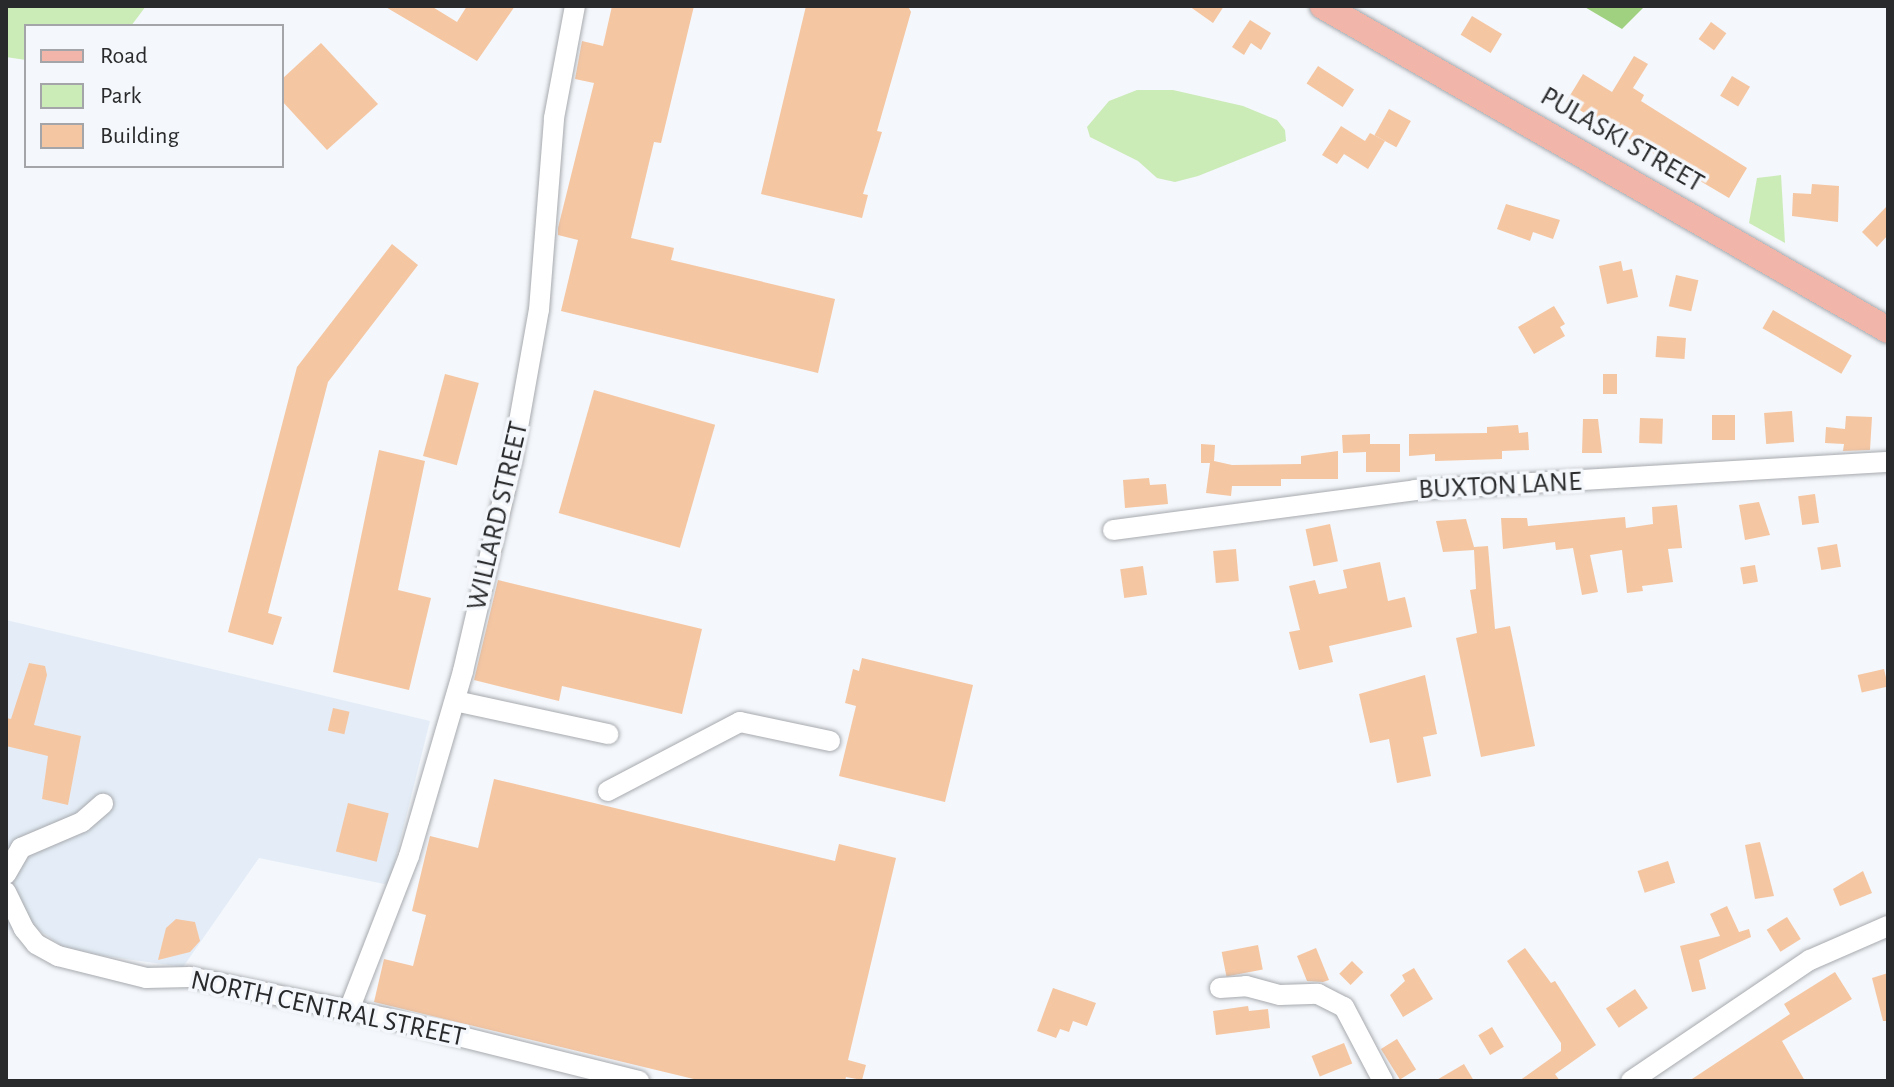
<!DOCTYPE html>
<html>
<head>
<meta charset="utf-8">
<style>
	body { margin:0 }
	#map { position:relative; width:1894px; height:1087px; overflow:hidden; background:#f4f7fb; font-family:"Alegreya Sans",sans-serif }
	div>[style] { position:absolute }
	.built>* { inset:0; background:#e4edf7 }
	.green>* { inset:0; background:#cbebb7 }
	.forest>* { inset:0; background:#a0d180 }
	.building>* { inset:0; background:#f5c6a2; transform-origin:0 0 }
	.roads { filter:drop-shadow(0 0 2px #a7aaae) drop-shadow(0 0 2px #a7aaae) }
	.minor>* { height:20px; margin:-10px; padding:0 10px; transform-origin:10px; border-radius:10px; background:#fff }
	.major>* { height:26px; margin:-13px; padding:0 13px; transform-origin:13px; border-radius:13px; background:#f1b5aa }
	span { translate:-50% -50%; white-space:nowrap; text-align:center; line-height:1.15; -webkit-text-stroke:7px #f4f7fb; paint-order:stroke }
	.street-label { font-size:28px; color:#292a2b }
	.frame { position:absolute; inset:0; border:8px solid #292a2b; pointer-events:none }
	.legend { position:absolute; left:24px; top:24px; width:260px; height:144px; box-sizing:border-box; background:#f4f7fb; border:2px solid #a3a5a8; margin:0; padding:10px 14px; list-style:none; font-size:24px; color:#292a2b }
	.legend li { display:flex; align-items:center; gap:16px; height:40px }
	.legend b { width:40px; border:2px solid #a3a5a8 }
</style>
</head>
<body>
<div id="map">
	<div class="built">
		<i style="clip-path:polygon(6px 620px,430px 721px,389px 885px,259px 858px,183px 967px,69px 951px,35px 927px,6px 930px)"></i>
	</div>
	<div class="green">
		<i style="clip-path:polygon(6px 6px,146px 6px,131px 26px,26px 26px,26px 60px,6px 57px)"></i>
		<i style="clip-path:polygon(1137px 90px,1173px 90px,1243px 106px,1277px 120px,1285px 130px,1286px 141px,1198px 176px,1175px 182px,1157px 178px,1138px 161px,1090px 137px,1087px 127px,1109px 101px)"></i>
		<i style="clip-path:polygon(1781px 175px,1785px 243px,1749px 223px,1757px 178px)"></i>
	</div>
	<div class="forest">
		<i style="clip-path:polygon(1583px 6px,1645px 6px,1622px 29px)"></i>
	</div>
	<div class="building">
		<i style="clip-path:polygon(384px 6px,431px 6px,457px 22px,467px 6px,515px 6px,477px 61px)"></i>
		<i style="clip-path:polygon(612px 6px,694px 6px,661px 143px,654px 142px,631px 238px,674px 248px,671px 260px,835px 299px,818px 373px,561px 311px,578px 240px,558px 235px,558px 228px,594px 83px,575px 79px,582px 41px,603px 46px)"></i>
		<i style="clip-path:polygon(806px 6px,908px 6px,911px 12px,877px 131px,882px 132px,863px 194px,868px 195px,862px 218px,761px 194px)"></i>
		<i style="clip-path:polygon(1189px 6px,1224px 6px,1213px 23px)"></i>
		<i style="left:1472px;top:16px;width:35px;height:22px;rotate:31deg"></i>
		<i style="clip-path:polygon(1250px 20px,1271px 33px,1261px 50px,1251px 43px,1244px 55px,1232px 47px)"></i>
		<i style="left:1711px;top:22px;width:19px;height:21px;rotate:36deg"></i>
		<i style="clip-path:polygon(321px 43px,378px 104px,327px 150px,282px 101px,282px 79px)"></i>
		<i style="clip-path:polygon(1634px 56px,1648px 64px,1633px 88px,1644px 95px,1641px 101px,1747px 168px,1729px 198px,1566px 102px,1583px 74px,1612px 92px)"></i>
		<i style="left:1318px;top:66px;width:43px;height:21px;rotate:33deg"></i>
		<i style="left:1732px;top:76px;width:21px;height:23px;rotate:31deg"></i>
		<i style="left:1389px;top:109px;width:25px;height:30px;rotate:29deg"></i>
		<i style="clip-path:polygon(1341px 126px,1365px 141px,1370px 133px,1385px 141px,1368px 169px,1344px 154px,1337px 164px,1322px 155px)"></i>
		<i style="clip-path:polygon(1812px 184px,1839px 186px,1838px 222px,1792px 216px,1793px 193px,1811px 194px)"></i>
		<i style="clip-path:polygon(1506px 204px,1560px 220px,1553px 239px,1533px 232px,1530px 241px,1497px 229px)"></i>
		<i style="clip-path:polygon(1888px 205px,1888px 235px,1877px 247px,1862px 232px)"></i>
		<i style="clip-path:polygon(392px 244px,418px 265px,328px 382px,268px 613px,282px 617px,273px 645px,228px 632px,297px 367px)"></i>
		<i style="clip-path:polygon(1621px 261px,1623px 271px,1632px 269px,1638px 297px,1607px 304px,1599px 266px)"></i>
		<i style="left:1676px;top:275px;width:23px;height:32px;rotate:13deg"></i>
		<i style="clip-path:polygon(1554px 306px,1565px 324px,1560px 327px,1565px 336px,1534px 354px,1518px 327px)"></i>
		<i style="left:1773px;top:310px;width:91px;height:21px;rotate:30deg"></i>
		<i style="left:1657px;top:336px;width:29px;height:21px;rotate:4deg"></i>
		<i style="left:445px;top:374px;width:35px;height:85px;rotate:15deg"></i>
		<i style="left:1603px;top:374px;width:14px;height:20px"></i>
		<i style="left:594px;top:390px;width:126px;height:128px;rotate:16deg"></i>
		<i style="left:1792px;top:411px;width:31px;height:28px;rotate:86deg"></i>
		<i style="left:1712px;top:415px;width:23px;height:25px"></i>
		<i style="clip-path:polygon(1846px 416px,1872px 417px,1870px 450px,1843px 451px,1844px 444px,1825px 443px,1826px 427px,1845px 429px)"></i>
		<i style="left:1640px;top:418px;width:23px;height:25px;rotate:2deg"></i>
		<i style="clip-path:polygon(1583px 419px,1598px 419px,1602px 453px,1582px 453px)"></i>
		<i style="clip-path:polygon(1518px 425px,1519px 433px,1528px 432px,1529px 450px,1502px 451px,1502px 459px,1435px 461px,1435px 454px,1409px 456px,1409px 434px,1487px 433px,1487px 427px)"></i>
		<i style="clip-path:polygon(1370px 434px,1370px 444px,1400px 444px,1400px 472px,1366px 472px,1366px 452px,1343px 453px,1342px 435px)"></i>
		<i style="clip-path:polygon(1201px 444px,1215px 445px,1214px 461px,1232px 465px,1301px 464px,1301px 456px,1338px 451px,1338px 479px,1281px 479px,1281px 486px,1232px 486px,1231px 496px,1206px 493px,1210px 463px,1201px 463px)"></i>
		<i style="clip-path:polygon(379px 450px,425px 461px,398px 590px,431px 598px,409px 690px,333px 672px)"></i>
		<i style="clip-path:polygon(1149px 478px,1150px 485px,1166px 484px,1168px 504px,1125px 508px,1123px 480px)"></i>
		<i style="left:1815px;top:494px;width:29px;height:17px;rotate:82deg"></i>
		<i style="clip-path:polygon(1759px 502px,1770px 535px,1745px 540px,1739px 505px)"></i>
		<i style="clip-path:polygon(1677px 505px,1682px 548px,1668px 549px,1673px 582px,1642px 586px,1643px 591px,1627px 593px,1622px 550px,1590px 555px,1598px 592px,1582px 595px,1573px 548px,1556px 550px,1555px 542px,1503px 549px,1501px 518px,1527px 518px,1528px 526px,1625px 517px,1626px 528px,1653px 524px,1652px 507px)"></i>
		<i style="clip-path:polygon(1466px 519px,1474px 547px,1488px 546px,1495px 629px,1510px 626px,1535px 746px,1481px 757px,1456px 638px,1477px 633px,1470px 590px,1476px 589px,1474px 550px,1443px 552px,1436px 521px)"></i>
		<i style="left:1330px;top:524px;width:38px;height:25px;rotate:78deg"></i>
		<i style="left:1837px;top:544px;width:23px;height:20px;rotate:80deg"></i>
		<i style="left:1236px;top:549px;width:32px;height:23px;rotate:85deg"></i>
		<i style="clip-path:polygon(1380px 562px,1388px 601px,1405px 597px,1412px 627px,1329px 646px,1333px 662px,1299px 670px,1289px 632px,1300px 630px,1289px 586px,1315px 580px,1319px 594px,1347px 588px,1343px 570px)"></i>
		<i style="left:1755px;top:565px;width:17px;height:15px;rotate:80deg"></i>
		<i style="left:1143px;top:566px;width:29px;height:23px;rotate:82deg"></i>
		<i style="clip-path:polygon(498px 580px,702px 629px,682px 714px,562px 686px,559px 701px,474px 680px)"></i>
		<i style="clip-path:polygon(862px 658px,973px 685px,945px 802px,839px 776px,856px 706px,845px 703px,853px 669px,859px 671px)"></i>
		<i style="clip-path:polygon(29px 663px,45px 666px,47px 675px,34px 725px,81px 736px,68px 805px,42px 799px,48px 756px,6px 746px,6px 718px,11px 719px)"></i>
		<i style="left:1884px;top:669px;width:18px;height:27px;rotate:77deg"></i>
		<i style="clip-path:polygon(1425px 675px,1437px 734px,1423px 737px,1431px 776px,1397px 783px,1389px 739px,1370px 743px,1359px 694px)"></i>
		<i style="left:333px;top:708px;width:17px;height:23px;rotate:13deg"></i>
		<i style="clip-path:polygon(494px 779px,835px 861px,839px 844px,896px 858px,848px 1060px,866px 1065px,862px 1080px,846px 1077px,845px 1081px,702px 1081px,374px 1002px,384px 959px,413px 966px,426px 915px,412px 911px,430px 836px,478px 848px)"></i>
		<i style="left:348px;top:803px;width:42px;height:50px;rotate:14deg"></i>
		<i style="clip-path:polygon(1760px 842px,1774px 896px,1755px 899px,1745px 845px)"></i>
		<i style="left:1668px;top:861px;width:23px;height:32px;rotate:72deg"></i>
		<i style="clip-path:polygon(1863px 871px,1872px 893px,1840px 906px,1833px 889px)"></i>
		<i style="clip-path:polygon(1727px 906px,1739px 932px,1749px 929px,1751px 937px,1699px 960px,1706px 989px,1692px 992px,1680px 946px,1720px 936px,1710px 914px)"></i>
		<i style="left:1787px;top:917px;width:26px;height:24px;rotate:58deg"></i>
		<i style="clip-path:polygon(176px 919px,195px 922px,200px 941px,190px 952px,158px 960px,166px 928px)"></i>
		<i style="left:1258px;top:945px;width:25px;height:37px;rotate:79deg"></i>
		<i style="clip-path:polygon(1316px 948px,1329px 980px,1323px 982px,1307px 981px,1297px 956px)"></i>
		<i style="clip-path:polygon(1525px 948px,1551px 983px,1555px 981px,1596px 1045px,1555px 1074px,1560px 1081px,1519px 1081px,1561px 1051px,1561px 1043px,1507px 961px)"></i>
		<i style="left:1352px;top:961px;width:16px;height:18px;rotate:45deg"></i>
		<i style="clip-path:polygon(1414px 968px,1433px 999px,1403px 1017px,1390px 995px,1405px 981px,1402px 975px)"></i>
		<i style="clip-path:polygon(1835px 972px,1852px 999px,1782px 1041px,1805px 1081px,1689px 1081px,1790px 1014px,1784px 1004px)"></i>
		<i style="clip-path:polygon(1888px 973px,1888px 1021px,1883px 1021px,1872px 978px)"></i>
		<i style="clip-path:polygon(1053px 988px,1096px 1003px,1087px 1026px,1073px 1021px,1069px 1032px,1060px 1029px,1056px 1038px,1037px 1031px)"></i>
		<i style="left:1635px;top:989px;width:23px;height:35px;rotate:56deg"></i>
		<i style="clip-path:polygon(1248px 1006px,1249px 1011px,1268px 1009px,1270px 1028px,1216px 1035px,1213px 1011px)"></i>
		<i style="left:1492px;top:1027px;width:23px;height:16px;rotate:59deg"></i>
		<i style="left:1397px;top:1039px;width:36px;height:19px;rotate:58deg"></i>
		<i style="left:1344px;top:1043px;width:22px;height:35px;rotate:68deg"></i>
		<i style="clip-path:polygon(1464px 1064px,1474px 1081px,1435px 1081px)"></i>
	</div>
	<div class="roads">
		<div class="minor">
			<i style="left:1113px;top:530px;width:305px;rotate:-7.5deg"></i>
			<i style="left:1415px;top:490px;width:474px;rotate:-3.4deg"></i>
			<i style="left:455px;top:701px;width:157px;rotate:12.2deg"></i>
			<i style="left:608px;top:791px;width:149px;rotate:-27.6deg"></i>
			<i style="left:740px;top:722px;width:92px;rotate:11.9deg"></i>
			<i style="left:6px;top:874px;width:30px;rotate:-60deg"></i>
			<i style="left:21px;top:848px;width:66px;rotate:-23.1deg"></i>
			<i style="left:82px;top:822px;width:28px;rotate:-41deg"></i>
			<i style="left:6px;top:892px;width:41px;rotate:64.1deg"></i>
			<i style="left:24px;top:929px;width:19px;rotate:51deg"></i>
			<i style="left:36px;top:944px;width:25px;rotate:29deg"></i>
			<i style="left:58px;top:956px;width:91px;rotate:14deg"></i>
			<i style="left:146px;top:978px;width:44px;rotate:-1.3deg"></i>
			<i style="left:190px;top:977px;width:200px;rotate:11.8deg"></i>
			<i style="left:386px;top:1018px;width:261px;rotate:14deg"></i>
			<i style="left:1220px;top:988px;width:26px;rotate:-4deg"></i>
			<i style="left:1246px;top:986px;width:35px;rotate:15deg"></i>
			<i style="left:1280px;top:995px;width:38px;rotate:-2deg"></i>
			<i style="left:1318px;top:994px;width:29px;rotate:27deg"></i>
			<i style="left:1344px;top:1007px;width:84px;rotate:62.2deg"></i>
			<i style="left:349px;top:1010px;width:165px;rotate:-68.7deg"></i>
			<i style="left:409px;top:856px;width:193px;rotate:-73.7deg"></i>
			<i style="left:463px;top:671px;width:216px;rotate:-76.9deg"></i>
			<i style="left:512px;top:461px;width:153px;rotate:-79.9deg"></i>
			<i style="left:539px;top:310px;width:193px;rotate:-85.5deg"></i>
			<i style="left:554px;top:118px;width:114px;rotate:-79.4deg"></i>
			<i style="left:1631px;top:1081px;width:216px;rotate:-34.1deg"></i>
			<i style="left:1810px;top:960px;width:85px;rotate:-23.6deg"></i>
		</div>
		<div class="major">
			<i style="left:1323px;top:6px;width:651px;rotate:29.83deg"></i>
		</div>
	</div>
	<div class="street-label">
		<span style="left:1622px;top:140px;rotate:30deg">PULASKI STREET</span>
		<span style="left:1500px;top:486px;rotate:-3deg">BUXTON LANE</span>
		<span style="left:498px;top:516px;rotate:-77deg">WILLARD STREET</span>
		<span style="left:328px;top:1009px;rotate:12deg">NORTH CENTRAL STREET</span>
	</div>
	<div class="frame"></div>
	<ul class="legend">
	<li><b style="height:10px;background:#f1b5aa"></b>Road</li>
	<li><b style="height:22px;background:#cbebb7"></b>Park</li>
	<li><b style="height:22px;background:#f5c6a2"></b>Building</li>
	</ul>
</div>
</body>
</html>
